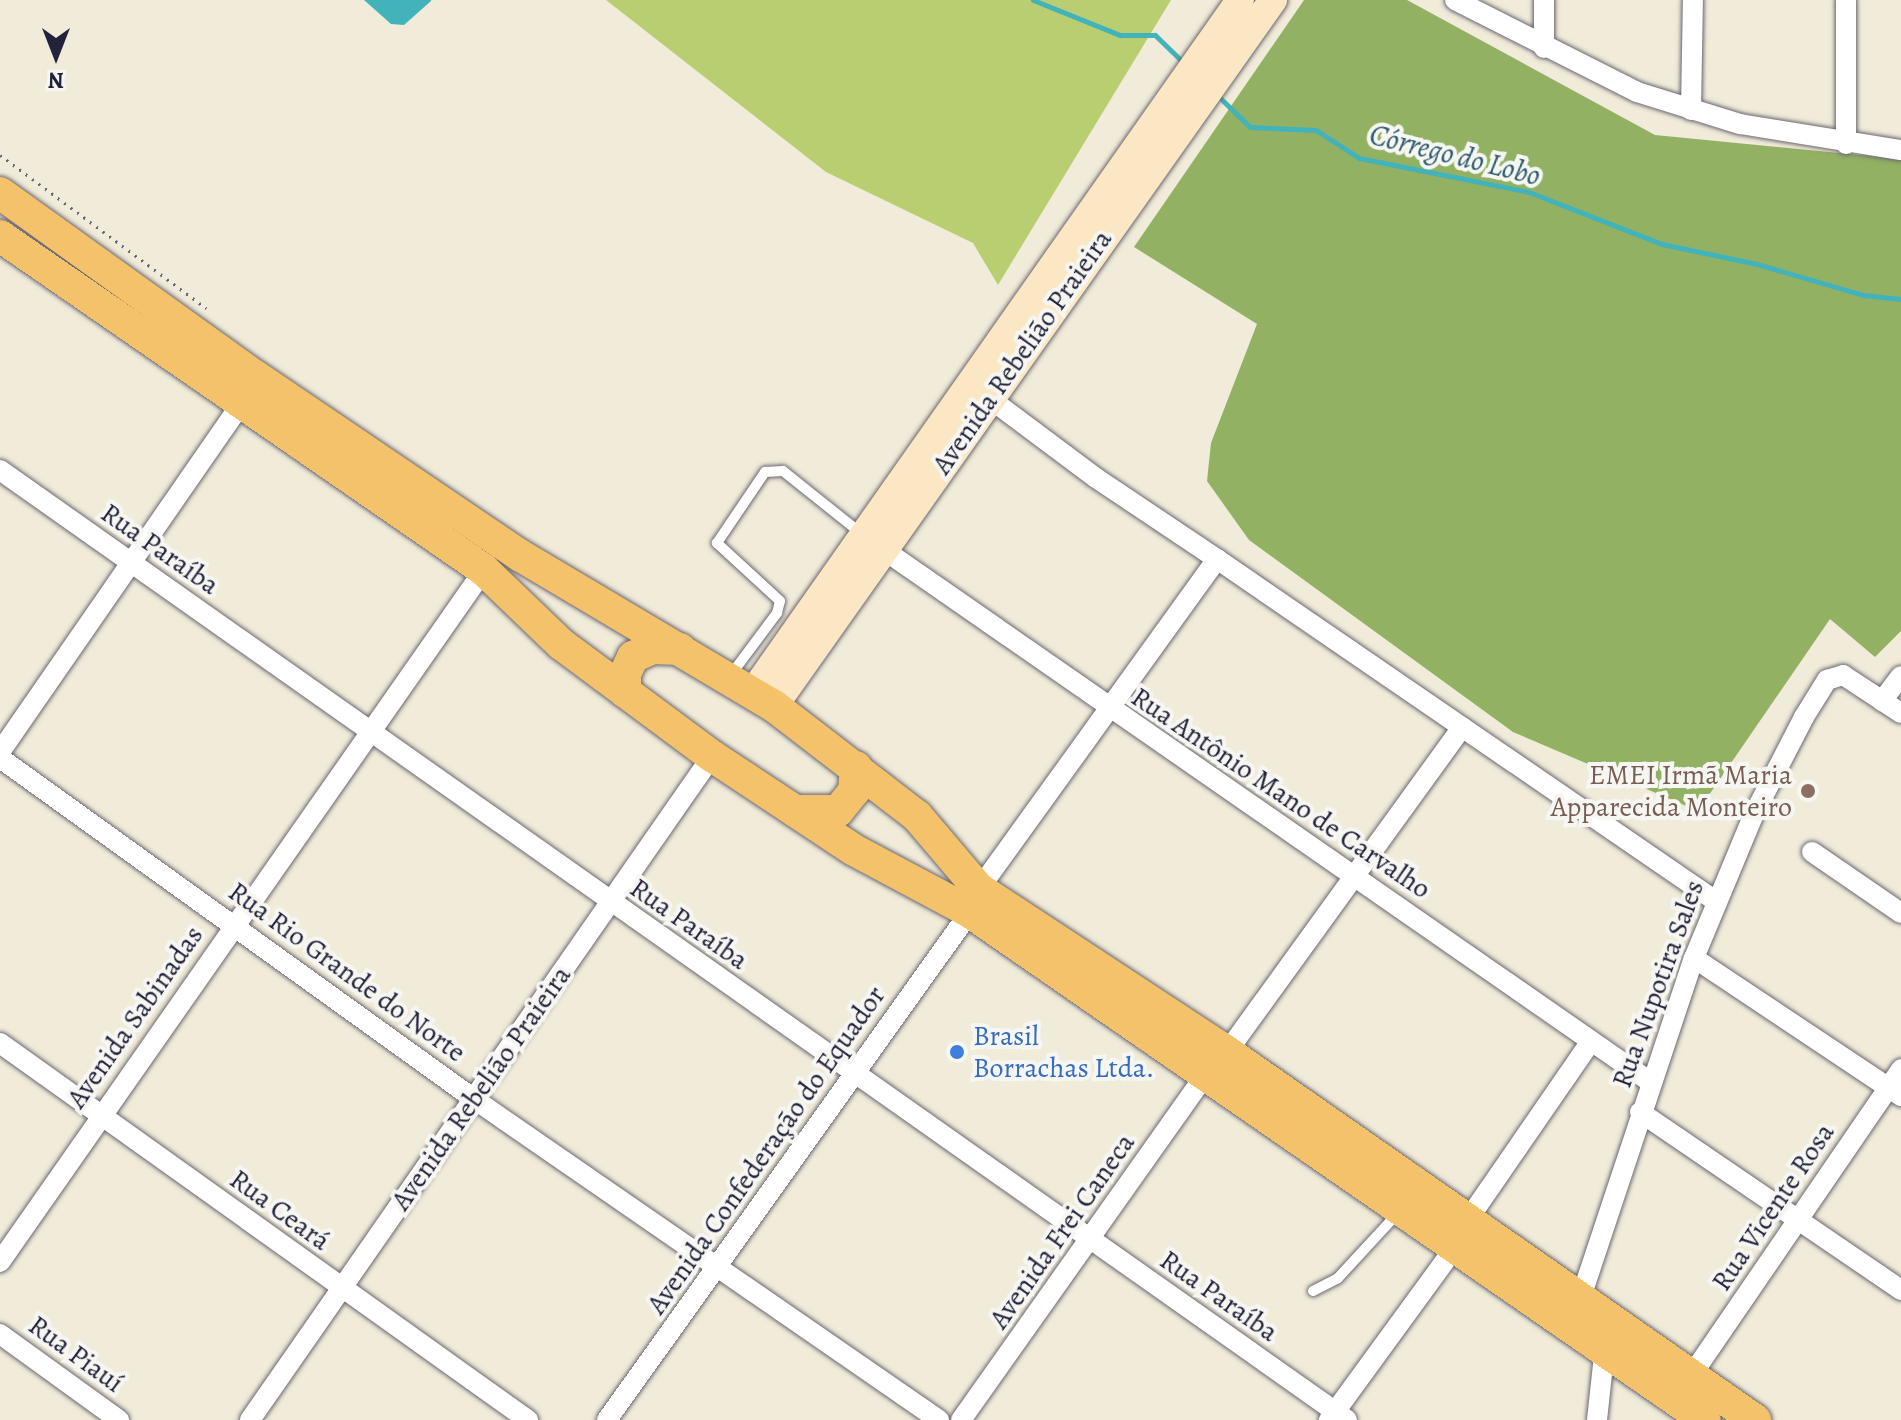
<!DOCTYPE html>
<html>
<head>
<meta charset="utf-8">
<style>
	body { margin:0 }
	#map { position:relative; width:1901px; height:1420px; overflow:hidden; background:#f1ebd9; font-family:Alegreya,serif }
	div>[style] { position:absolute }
	.green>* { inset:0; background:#b9ce71 }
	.forest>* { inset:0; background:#92b163 }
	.water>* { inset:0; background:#42b3bb }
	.stream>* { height:5px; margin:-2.5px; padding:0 2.5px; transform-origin:2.5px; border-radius:2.5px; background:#42b3bb }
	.path>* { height:3px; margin-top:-1.5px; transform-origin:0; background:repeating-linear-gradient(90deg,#6a6872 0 2px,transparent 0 8px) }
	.roads { filter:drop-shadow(0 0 2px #6a6872) drop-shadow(0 0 2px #6a6872) }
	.lane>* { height:10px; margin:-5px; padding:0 5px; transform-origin:5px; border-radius:5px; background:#fff }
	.street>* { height:20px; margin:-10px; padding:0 10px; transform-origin:10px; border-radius:10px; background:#fff }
	.secondary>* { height:28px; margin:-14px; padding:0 14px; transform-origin:14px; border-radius:14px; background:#fbe7c3 }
	.primary>* { height:32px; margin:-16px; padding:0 16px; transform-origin:16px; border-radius:16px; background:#f4c26a }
	.dots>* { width:22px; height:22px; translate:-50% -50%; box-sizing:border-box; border:4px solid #f6f6f2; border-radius:50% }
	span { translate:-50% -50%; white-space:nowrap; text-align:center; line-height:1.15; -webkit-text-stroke:8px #f6f6f2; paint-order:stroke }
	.street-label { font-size:28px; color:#22223b }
	.education-label { font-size:28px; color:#785e54 }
	.right { translate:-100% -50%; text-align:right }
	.shop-label { font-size:28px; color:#366cbe }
	.left { translate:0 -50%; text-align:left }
	.water-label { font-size:30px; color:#2f5c6e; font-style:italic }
	.north { position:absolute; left:16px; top:16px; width:80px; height:80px; -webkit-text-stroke:6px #f6f6f2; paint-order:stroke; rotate:180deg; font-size:22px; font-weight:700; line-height:32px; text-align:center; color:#22223b }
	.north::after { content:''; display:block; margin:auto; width:28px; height:36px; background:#22223b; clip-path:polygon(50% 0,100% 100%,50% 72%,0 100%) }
</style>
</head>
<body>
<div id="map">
	<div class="green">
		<i style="clip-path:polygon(606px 0,1171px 0,998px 285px,973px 243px,826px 172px)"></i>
	</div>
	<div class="forest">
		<i style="clip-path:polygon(1304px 0,1407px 0,1655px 135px,1901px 159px,1901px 631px,1875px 657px,1830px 619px,1698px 811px,1513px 732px,1249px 540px,1207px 481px,1211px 443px,1257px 324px,1134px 247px)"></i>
	</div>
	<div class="water">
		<i style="clip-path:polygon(364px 0,431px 0,431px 1px,404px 25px,391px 24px)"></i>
	</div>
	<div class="stream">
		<i style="left:1033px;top:0;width:94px;rotate:21.9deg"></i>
		<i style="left:1120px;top:35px;width:35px"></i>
		<i style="left:1155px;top:35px;width:43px;rotate:44.1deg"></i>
		<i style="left:1216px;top:94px;width:47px;rotate:44.1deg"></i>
		<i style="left:1250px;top:127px;width:66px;rotate:2.6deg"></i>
		<i style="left:1316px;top:130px;width:51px;rotate:33.1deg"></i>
		<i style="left:1359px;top:158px;width:173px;rotate:11.3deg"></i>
		<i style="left:1529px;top:192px;width:143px;rotate:21.4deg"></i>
		<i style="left:1662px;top:244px;width:97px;rotate:11.9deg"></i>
		<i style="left:1757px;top:264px;width:110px;rotate:16.3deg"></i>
		<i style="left:1863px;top:295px;width:38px;rotate:6deg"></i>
	</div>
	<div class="path">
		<i style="left:0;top:155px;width:257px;rotate:36.6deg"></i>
	</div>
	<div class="roads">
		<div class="lane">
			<i style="left:730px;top:676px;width:79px;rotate:-53.3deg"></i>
			<i style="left:777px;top:613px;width:12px;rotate:-76deg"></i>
			<i style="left:780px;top:601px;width:86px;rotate:-137.4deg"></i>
			<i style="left:717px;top:543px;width:86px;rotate:-55.9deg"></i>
			<i style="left:765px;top:472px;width:18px;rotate:-3deg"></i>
			<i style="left:783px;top:471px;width:101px;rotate:38.6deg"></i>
			<i style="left:1313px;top:1291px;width:28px;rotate:-27deg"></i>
			<i style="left:1338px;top:1278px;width:90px;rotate:-47.3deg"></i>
		</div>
		<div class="street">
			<i style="left:1455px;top:0;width:204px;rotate:26.8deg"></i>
			<i style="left:1637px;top:92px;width:108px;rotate:17.3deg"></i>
			<i style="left:1740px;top:124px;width:163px;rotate:9.2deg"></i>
			<i style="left:1544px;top:0;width:48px;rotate:90deg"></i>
			<i style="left:1691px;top:110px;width:110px;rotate:-89deg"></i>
			<i style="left:1846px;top:144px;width:144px;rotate:-90deg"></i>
			<i style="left:0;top:470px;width:1648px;rotate:35.19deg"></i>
			<i style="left:874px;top:543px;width:943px;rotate:34.77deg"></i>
			<i style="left:1217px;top:559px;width:606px;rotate:34.45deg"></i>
			<i style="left:1882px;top:701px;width:31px;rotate:-53deg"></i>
			<i style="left:0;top:752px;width:422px;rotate:-55.3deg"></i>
			<i style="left:0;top:758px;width:584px;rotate:35.73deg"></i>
			<i style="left:474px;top:1099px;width:565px;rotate:34.62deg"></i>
			<i style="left:1812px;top:852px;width:108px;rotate:34.4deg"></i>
			<i style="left:979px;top:889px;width:407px;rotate:-54.2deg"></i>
			<i style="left:1217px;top:559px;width:146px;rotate:-146.2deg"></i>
			<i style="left:1096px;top:478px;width:134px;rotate:-143.2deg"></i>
			<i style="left:1694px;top:958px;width:249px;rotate:33.7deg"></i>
			<i style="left:0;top:1043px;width:649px;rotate:35.53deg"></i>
			<i style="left:1227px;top:1052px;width:401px;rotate:-54.1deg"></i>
			<i style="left:1640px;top:1112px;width:316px;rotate:34.3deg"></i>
			<i style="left:1467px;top:1221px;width:215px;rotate:-55.4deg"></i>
			<i style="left:0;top:1262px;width:844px;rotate:-55.03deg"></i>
			<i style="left:1580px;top:1300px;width:360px;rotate:-71.6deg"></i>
			<i style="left:1694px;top:958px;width:156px;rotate:-67.4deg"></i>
			<i style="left:1754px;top:814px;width:109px;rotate:-62.7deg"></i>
			<i style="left:1804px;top:717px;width:44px;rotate:-58.1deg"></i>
			<i style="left:1827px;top:680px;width:17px;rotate:-17deg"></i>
			<i style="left:1843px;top:675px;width:69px;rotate:33.2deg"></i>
			<i style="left:0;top:1334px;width:147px;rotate:35.9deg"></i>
			<i style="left:1691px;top:1376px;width:372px;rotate:-55.6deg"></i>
			<i style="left:250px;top:1420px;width:809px;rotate:-55.17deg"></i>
			<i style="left:607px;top:1420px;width:624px;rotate:-54.45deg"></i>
			<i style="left:961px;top:1420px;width:425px;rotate:-54.7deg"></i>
			<i style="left:1329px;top:1420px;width:214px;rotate:-53.9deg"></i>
			<i style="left:1597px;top:1420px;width:74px;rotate:-83.8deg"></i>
		</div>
		<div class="secondary">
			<i style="left:753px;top:692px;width:846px;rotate:-54.86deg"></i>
			<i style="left:774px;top:706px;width:865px;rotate:-54.75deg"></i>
		</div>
		<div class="primary">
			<i style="left:0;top:193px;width:314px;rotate:35.7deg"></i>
			<i style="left:255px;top:376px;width:321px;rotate:34.1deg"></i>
			<i style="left:521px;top:556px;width:294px;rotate:30.7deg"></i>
			<i style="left:774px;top:706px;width:180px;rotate:37.6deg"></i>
			<i style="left:917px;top:816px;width:96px;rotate:49.7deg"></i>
			<i style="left:979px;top:889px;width:297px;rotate:33.3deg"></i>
			<i style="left:1227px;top:1052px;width:644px;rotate:34.88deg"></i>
			<i style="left:0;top:236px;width:588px;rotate:34.61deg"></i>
			<i style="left:484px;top:570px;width:107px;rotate:43.9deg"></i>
			<i style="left:561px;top:644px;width:188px;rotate:36.6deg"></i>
			<i style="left:712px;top:756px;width:170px;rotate:33.5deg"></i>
			<i style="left:854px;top:850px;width:132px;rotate:28.1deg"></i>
			<i style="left:970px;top:912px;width:893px;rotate:34.65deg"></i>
			<i style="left:625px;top:692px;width:18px;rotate:-90deg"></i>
			<i style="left:625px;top:674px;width:19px;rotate:-65deg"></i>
			<i style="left:633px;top:657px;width:21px;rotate:-25deg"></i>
			<i style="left:652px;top:648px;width:28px;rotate:2deg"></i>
			<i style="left:795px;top:811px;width:43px"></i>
			<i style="left:838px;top:811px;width:26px;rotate:-51deg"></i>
			<i style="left:854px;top:791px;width:24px;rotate:-85deg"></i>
		</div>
	</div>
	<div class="dots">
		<i style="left:1808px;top:791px;background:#8d6e63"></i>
		<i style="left:957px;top:1052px;background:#3f7fe0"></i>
	</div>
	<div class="street-label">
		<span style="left:1022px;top:352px;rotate:-55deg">Avenida Rebelião Praieira</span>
		<span style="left:160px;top:549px;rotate:35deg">Rua Paraíba</span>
		<span style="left:1281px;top:793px;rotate:34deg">Rua Antônio Mano de Carvalho</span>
		<span style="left:689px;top:924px;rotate:35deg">Rua Paraíba</span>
		<span style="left:347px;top:972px;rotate:36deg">Rua Rio Grande do Norte</span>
		<span style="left:1658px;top:984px;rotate:-70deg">Rua Nupotira Sales</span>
		<span style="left:135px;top:1017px;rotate:-55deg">Avenida Sabinadas</span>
		<span style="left:481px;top:1088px;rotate:-55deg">Avenida Rebelião Praieira</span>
		<span style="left:766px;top:1150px;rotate:-55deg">Avenida Confederação do Equador</span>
		<span style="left:1773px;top:1207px;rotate:-56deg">Rua Vicente Rosa</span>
		<span style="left:280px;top:1210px;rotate:36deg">Rua Ceará</span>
		<span style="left:1062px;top:1231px;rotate:-55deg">Avenida Frei Caneca</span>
		<span style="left:1219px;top:1296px;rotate:35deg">Rua Paraíba</span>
		<span style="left:76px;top:1354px;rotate:36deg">Rua Piauí</span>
	</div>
	<div class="education-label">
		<span class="right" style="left:1792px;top:791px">EMEI Irmã Maria<br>Apparecida Monteiro</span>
	</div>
	<div class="shop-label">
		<span class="left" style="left:973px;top:1052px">Brasil<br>Borrachas Ltda.</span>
	</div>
	<div class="water-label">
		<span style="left:1455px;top:155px;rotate:14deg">Córrego do Lobo</span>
	</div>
	<div class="north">N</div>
</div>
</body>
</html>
